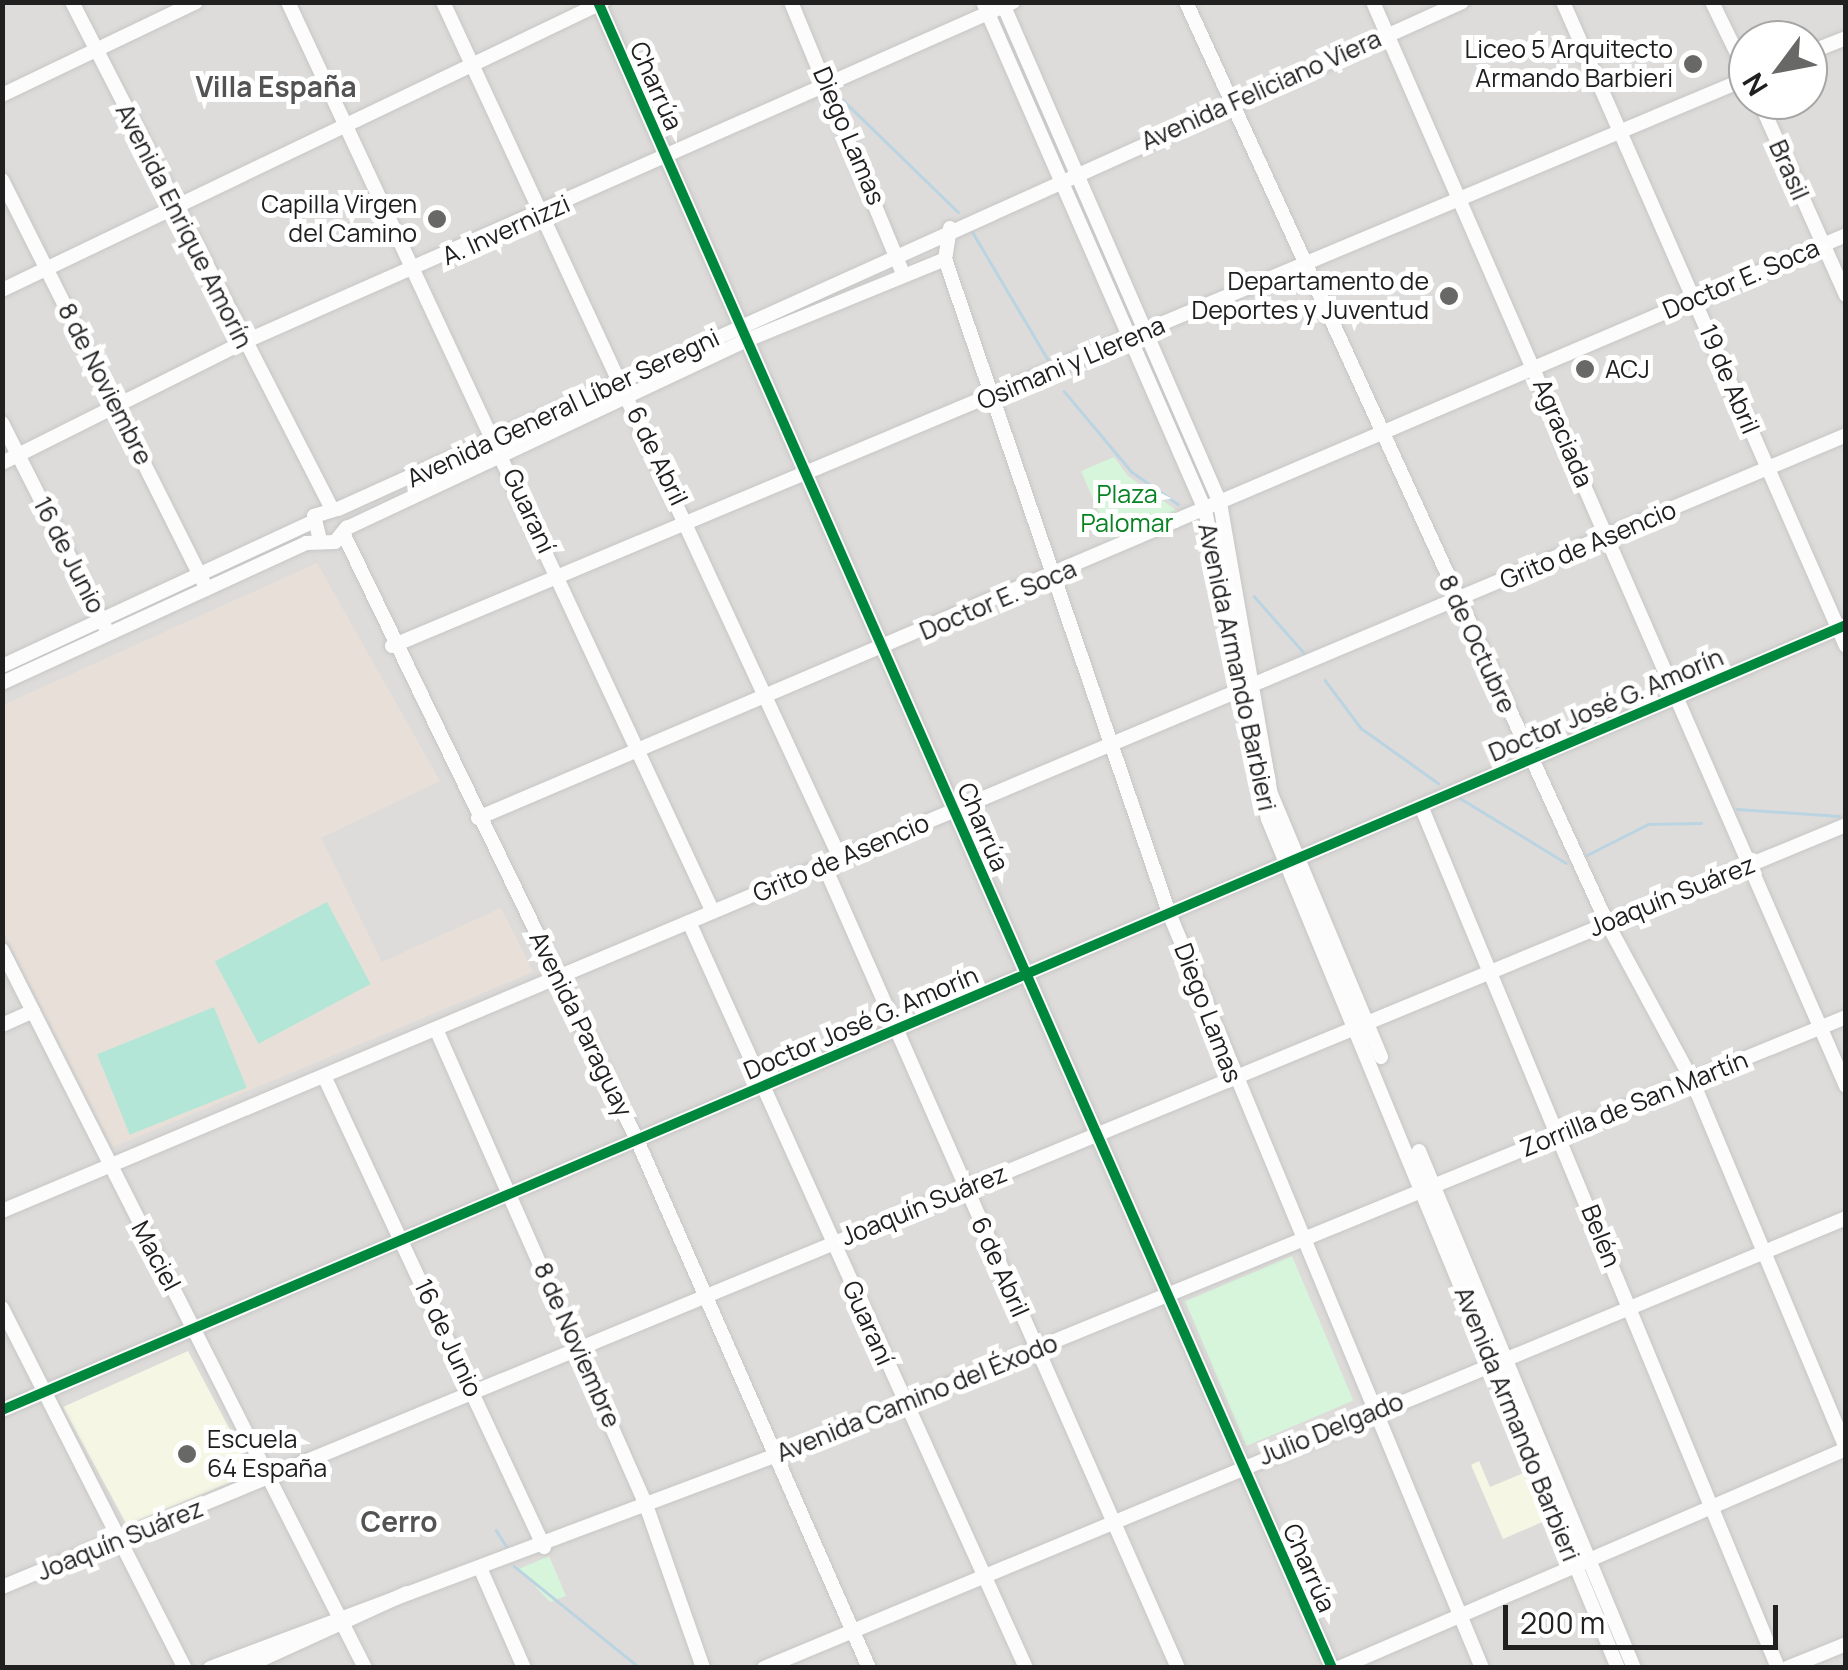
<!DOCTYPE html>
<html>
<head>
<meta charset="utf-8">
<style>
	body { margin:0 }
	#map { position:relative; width:1848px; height:1670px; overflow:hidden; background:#eeede9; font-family:Manrope,sans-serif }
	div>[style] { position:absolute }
	.residential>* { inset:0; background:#dddcda }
	.education>* { inset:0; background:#f5f7e4 }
	.military>* { inset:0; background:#e8e0d8 }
	.park>* { inset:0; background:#d6f5db; transform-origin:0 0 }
	.pitch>* { inset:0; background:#b3e6d7; transform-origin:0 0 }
	.stream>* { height:2.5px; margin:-1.25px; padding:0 1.25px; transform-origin:1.25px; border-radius:1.25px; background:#bbd4e2 }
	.roads { filter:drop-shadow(0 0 2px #c7c6c5) drop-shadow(0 0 2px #c7c6c5) }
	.minor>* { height:14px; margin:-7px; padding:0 7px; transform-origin:7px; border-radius:7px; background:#fcfcfc }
	.cycleway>* { height:10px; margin:-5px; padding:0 5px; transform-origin:5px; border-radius:5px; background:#00873e }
	.dots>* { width:28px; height:28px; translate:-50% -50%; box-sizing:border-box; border:5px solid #fff; border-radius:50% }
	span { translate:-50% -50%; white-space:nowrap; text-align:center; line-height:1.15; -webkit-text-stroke:10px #fff; paint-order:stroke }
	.poi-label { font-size:25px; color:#202020 }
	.right { translate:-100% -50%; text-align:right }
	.left { translate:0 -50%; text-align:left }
	.street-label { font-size:25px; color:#202020 }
	.park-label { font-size:25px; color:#098223 }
	.neighbourhood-label { font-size:28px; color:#535353; font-weight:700 }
	.frame { position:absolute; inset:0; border:5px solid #202020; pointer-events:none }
	.north { position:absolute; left:1728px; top:20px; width:100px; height:100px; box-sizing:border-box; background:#fff; border:2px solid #a6a6a6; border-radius:50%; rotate:238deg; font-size:28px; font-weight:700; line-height:40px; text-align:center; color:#202020 }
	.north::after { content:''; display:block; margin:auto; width:35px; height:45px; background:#686866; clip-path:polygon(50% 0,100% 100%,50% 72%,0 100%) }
	.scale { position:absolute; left:1503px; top:1605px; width:275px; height:45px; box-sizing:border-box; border:5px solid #202020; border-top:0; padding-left:12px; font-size:30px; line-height:35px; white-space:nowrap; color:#202020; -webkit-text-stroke:8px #fff; paint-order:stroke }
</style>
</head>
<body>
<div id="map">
	<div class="residential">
		<i style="clip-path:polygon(evenodd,3px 3px,1845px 3px,1845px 1667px,3px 1667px,3px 3px,1748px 40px,1808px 40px,1808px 100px,1748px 100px,1748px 40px)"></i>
	</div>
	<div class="education">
		<i style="clip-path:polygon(188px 1351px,253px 1473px,127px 1525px,63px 1407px)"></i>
		<i style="clip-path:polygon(1479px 1461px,1490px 1487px,1526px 1472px,1547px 1520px,1503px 1539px,1471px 1465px)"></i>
	</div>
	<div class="military">
		<i style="clip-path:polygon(317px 563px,440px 781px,321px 838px,382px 962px,501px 908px,533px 972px,113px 1147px,3px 931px,3px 705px)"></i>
	</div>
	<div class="park">
		<i style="clip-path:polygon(1114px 457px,1128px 476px,1183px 515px,1113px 545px,1081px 471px)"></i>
		<i style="left:1292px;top:1256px;width:157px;height:116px;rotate:67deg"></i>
		<i style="clip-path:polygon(549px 1556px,566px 1596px,550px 1602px,519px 1569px)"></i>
	</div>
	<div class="pitch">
		<i style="left:327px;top:902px;width:93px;height:127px;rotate:62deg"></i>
		<i style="left:214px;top:1007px;width:87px;height:126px;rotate:68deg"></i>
	</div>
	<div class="stream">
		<i style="left:842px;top:99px;width:162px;rotate:44.2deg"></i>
		<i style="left:972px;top:231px;width:153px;rotate:59.4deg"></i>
		<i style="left:1064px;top:391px;width:106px;rotate:50deg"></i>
		<i style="left:1132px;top:472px;width:56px;rotate:34.8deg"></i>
		<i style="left:1254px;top:596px;width:79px;rotate:48.6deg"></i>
		<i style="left:1325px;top:680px;width:60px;rotate:53.1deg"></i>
		<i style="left:1361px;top:728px;width:95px;rotate:35.5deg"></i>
		<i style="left:1460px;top:798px;width:124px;rotate:31.5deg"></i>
		<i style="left:1737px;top:809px;width:102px;rotate:3.9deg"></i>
		<i style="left:1587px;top:855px;width:68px;rotate:-26.9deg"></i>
		<i style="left:1648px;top:824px;width:53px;rotate:-1.1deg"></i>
		<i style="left:496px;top:1530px;width:24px;rotate:57deg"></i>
		<i style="left:514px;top:1566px;width:162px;rotate:39deg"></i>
	</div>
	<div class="roads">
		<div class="minor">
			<i style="left:72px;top:2px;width:568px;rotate:62.85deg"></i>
			<i style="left:288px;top:2px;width:1004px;rotate:64.97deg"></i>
			<i style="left:443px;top:2px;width:944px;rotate:65.12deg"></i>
			<i style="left:598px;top:2px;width:1821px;rotate:66.22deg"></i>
			<i style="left:791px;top:2px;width:291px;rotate:67.6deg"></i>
			<i style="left:983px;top:2px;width:554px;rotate:66.39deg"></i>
			<i style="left:1205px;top:510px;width:315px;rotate:78.5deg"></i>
			<i style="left:1268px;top:819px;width:918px;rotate:67.6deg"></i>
			<i style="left:1002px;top:2px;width:546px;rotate:66.48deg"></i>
			<i style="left:1220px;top:503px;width:295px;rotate:80.1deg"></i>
			<i style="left:1271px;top:794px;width:285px;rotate:67.3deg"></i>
			<i style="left:1186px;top:2px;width:1013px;rotate:65.43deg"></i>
			<i style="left:1607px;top:923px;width:179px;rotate:61.6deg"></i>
			<i style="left:1692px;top:1080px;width:399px;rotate:67.3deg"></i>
			<i style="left:1373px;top:2px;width:1183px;rotate:66.43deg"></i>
			<i style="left:1563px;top:2px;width:703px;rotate:66.28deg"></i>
			<i style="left:1712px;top:2px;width:82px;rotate:64.1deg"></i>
			<i style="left:1808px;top:53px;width:41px;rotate:-21.5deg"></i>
			<i style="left:2px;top:95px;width:215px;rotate:-25.6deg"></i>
			<i style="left:1759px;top:100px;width:214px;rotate:66deg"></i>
			<i style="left:2px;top:180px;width:457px;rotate:63.4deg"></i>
			<i style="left:950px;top:228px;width:31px;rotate:99deg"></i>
			<i style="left:945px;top:259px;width:691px;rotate:71.09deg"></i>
			<i style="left:1169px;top:913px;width:817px;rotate:67.48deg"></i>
			<i style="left:2px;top:290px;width:666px;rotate:-25.6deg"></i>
			<i style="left:2px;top:423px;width:231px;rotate:63.2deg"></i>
			<i style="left:2px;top:463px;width:271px;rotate:-26.6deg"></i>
			<i style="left:244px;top:342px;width:841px;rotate:-23.85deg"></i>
			<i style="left:338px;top:509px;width:1233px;rotate:-24.28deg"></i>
			<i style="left:347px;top:528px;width:442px;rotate:-25.2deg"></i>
			<i style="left:747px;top:340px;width:214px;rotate:-22.2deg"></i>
			<i style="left:344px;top:535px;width:672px;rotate:64.16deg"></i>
			<i style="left:637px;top:1140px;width:577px;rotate:66.28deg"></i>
			<i style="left:320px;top:540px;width:25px;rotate:-104deg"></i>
			<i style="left:314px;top:516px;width:24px;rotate:-17deg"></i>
			<i style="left:392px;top:646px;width:1470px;rotate:-22.73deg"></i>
			<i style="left:2px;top:666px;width:342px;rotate:-24.9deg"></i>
			<i style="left:2px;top:683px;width:335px;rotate:-24.7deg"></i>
			<i style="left:306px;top:543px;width:29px;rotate:-2deg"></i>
			<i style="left:335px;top:542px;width:19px;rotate:-51deg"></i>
			<i style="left:1421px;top:806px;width:933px;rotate:67.5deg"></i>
			<i style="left:478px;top:818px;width:1487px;rotate:-23.08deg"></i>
			<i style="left:824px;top:865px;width:878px;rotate:66.21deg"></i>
			<i style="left:689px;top:922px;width:819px;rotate:65.69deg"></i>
			<i style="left:2px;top:950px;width:805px;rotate:63.18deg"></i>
			<i style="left:2px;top:1025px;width:34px;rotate:-24deg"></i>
			<i style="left:436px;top:1029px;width:520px;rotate:66.19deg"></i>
			<i style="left:646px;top:1505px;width:173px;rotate:70.7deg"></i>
			<i style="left:324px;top:1076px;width:520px;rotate:64.96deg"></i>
			<i style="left:1419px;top:1151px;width:560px;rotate:67.42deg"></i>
			<i style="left:2px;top:1211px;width:2001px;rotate:-22.82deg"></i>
			<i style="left:2px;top:1308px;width:404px;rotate:63.1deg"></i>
			<i style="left:2px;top:1410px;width:2004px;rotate:-23.06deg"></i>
			<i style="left:481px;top:1570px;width:107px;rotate:66.3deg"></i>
			<i style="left:2px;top:1587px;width:1995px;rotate:-22.45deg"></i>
			<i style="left:210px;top:1668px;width:603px;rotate:-20.6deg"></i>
			<i style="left:774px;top:1456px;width:1158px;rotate:-22.27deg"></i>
			<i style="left:243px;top:1668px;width:180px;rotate:-24.6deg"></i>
			<i style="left:764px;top:1668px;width:1172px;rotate:-22.58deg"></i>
			<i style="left:1339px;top:1668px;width:552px;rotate:-23.36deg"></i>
			<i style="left:1787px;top:1668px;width:64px;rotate:-22.1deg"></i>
		</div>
	</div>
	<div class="cycleway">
		<i style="left:598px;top:2px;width:1821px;rotate:66.22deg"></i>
		<i style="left:2px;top:1410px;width:2004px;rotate:-23.06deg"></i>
	</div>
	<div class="dots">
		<i style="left:1693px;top:64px;background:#686866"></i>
		<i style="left:437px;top:219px;background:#686866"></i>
		<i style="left:1449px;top:296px;background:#686866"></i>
		<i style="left:1585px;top:369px;background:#686866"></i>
		<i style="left:187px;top:1454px;background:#686866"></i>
	</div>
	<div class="poi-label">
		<span class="right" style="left:1673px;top:64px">Liceo 5 Arquitecto<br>Armando Barbieri</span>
		<span class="right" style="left:417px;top:219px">Capilla Virgen<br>del Camino</span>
		<span class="right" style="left:1429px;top:296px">Departamento de<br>Deportes y Juventud</span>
		<span class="left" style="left:1605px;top:369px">ACJ</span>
		<span class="left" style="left:207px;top:1454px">Escuela<br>64 España</span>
	</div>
	<div class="street-label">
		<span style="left:656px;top:86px;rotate:66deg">Charrúa</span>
		<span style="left:1261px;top:90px;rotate:-24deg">Avenida Feliciano Viera</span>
		<span style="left:849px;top:136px;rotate:67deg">Diego Lamas</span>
		<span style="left:1789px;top:170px;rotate:66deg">Brasil</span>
		<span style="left:184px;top:226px;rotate:63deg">Avenida Enrique Amorín</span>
		<span style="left:506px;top:230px;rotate:-24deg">A. Invernizzi</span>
		<span style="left:1741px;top:279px;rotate:-23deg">Doctor E. Soca</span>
		<span style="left:1071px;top:363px;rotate:-23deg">Osimani y Llerena</span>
		<span style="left:1729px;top:379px;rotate:67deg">19 de Abril</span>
		<span style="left:105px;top:384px;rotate:63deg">8 de Noviembre</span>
		<span style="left:563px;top:408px;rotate:-25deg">Avenida General Líber Seregni</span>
		<span style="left:1563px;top:433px;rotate:67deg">Agraciada</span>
		<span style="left:657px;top:456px;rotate:64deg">6 de Abril</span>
		<span style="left:529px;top:511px;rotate:65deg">Guaraní</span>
		<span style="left:1588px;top:545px;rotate:-23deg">Grito de Asencio</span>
		<span style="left:69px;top:555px;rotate:63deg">16 de Junio</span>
		<span style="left:998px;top:600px;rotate:-23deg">Doctor E. Soca</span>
		<span style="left:1477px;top:644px;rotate:65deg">8 de Octubre</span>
		<span style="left:1237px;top:667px;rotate:78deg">Avenida Armando Barbieri</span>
		<span style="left:1606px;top:705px;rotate:-23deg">Doctor José G. Amorín</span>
		<span style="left:983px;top:827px;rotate:67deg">Charrúa</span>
		<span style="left:841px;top:858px;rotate:-23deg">Grito de Asencio</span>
		<span style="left:1672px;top:896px;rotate:-22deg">Joaquín Suárez</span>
		<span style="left:1208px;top:1013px;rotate:69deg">Diego Lamas</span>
		<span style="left:861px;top:1023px;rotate:-23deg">Doctor José G. Amorín</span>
		<span style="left:581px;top:1024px;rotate:64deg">Avenida Paraguay</span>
		<span style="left:1634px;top:1104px;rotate:-22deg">Zorrilla de San Martín</span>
		<span style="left:924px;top:1205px;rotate:-22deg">Joaquín Suárez</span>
		<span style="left:1601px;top:1236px;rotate:68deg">Belén</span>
		<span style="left:156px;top:1256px;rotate:62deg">Maciel</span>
		<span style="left:1000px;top:1267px;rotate:66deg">6 de Abril</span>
		<span style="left:868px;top:1323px;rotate:66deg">Guaraní</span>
		<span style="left:448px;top:1338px;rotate:65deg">16 de Junio</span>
		<span style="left:577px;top:1345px;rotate:66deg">8 de Noviembre</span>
		<span style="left:917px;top:1398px;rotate:-22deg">Avenida Camino del Éxodo</span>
		<span style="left:1517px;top:1424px;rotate:68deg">Avenida Armando Barbieri</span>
		<span style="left:1331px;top:1429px;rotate:-22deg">Julio Delgado</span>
		<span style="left:120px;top:1540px;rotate:-22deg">Joaquín Suárez</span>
		<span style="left:1309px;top:1568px;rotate:66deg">Charrúa</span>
	</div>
	<div class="park-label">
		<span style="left:1127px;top:509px">Plaza<br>Palomar</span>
	</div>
	<div class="neighbourhood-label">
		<span style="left:276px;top:86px">Villa España</span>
		<span style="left:399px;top:1521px">Cerro</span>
	</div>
	<div class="frame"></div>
	<div class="north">N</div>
	<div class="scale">200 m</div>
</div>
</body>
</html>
